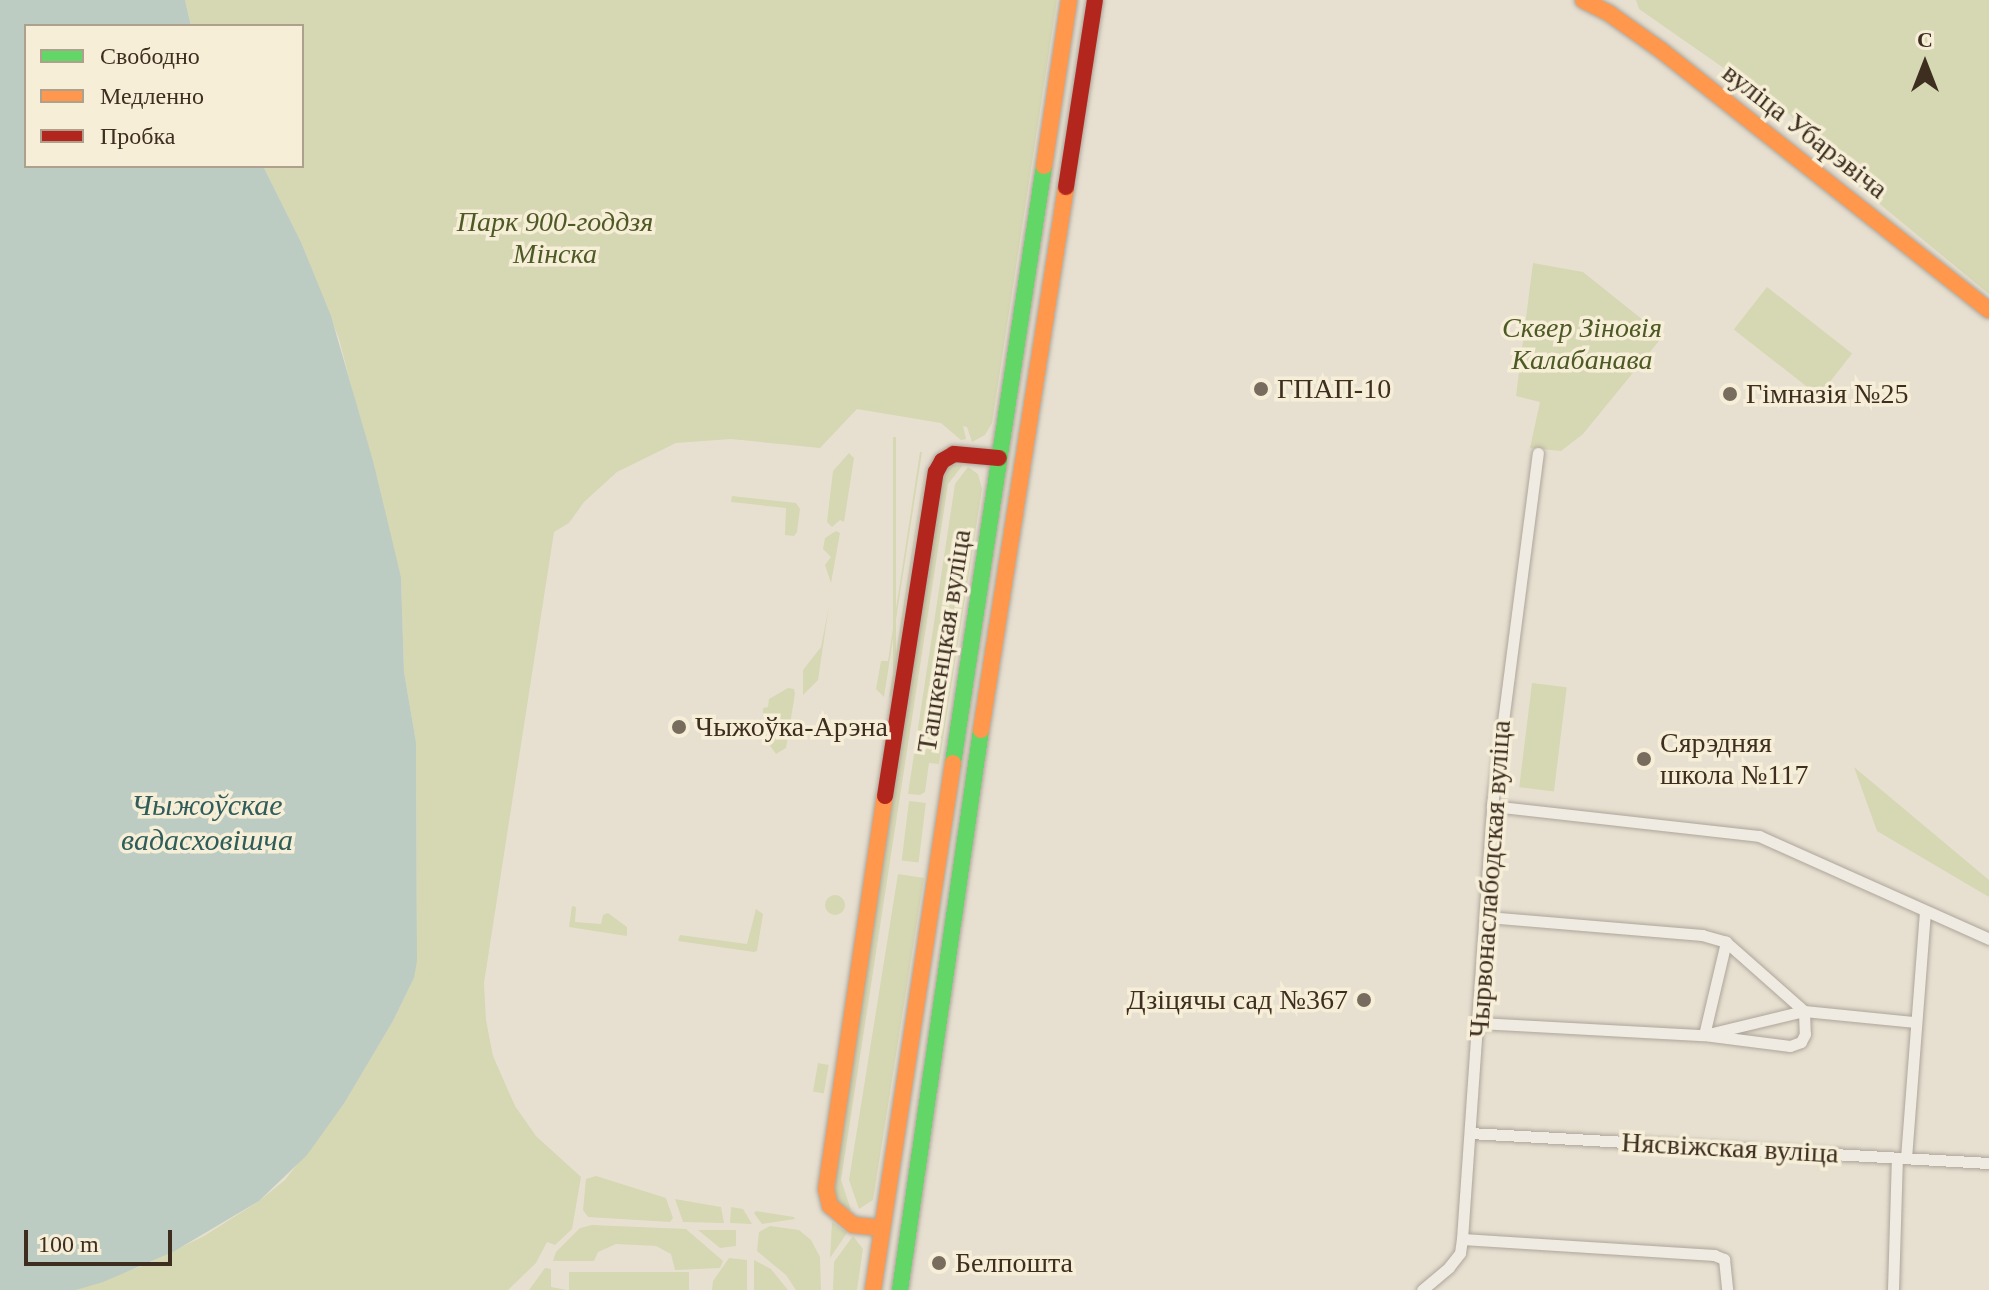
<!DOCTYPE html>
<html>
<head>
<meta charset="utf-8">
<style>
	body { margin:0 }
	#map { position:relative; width:1989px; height:1290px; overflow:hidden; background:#e7e0d1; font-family:Georgia,serif }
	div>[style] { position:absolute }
	.green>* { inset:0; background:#d6d7b3; transform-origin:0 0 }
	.round { border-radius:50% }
	.water>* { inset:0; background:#bcccc2 }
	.roads { filter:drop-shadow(0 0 2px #ada599) drop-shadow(0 0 2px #ada599) }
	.street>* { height:11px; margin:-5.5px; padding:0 5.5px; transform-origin:5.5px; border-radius:5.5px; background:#efebe3 }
	.fast>* { height:16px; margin:-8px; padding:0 8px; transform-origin:8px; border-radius:8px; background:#63d668 }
	.slow>* { height:16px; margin:-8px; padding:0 8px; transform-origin:8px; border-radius:8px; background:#ff974d }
	.jam>* { height:16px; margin:-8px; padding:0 8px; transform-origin:8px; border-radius:8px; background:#b3261e }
	.dots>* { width:22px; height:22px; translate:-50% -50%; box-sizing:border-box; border:4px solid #f7eed8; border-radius:50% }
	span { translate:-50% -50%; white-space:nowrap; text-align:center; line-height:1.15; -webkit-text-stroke:7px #f7eed8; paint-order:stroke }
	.street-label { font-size:28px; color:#3d2e20 }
	.park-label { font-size:28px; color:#4d5a26; font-style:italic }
	.poi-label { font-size:28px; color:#3d2e20 }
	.left { translate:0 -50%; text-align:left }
	.right { translate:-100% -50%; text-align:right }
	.water-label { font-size:30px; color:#2f5d5a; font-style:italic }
	.legend { position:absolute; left:24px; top:24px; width:280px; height:144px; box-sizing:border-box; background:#f7eed8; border:2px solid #ada18e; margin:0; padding:10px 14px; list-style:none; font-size:24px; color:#3d2e20 }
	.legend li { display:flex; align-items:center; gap:16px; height:40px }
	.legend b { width:40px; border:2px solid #ada18e }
	.north { position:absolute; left:1885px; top:24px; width:80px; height:80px; -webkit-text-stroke:6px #f7eed8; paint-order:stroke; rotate:0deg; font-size:22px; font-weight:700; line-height:32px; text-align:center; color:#3d2e20 }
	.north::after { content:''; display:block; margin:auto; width:28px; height:36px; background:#3d2e20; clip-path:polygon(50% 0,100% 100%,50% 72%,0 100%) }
	.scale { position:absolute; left:24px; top:1230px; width:148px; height:36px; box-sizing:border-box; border:4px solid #3d2e20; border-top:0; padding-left:10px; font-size:24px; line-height:28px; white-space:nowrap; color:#3d2e20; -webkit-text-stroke:6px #f7eed8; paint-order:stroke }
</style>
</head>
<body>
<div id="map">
	<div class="green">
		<i style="clip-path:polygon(185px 0,1057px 0,992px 423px,985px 435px,972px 442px,967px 427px,963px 426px,966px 439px,961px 440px,941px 423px,857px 409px,820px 448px,731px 439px,676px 443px,617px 472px,584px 502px,569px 523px,554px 532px,484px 983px,486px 1020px,493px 1056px,515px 1106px,536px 1136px,581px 1177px,572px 1229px,555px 1245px,547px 1242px,536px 1263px,508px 1290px,76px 1290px,145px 1265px,204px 1236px,259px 1201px,285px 1180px,345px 1102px,393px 1021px,414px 978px,417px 930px,416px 742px,404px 672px,401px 577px,339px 339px,301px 242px,263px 166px,302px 166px,302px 26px,191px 26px)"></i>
		<i style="clip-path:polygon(1636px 0,1989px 0,1989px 294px,1836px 168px,1821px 147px,1787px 112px,1639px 9px)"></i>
		<i style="clip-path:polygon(1533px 263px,1583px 272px,1663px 336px,1583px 434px,1561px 451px,1530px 448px,1540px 402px,1516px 396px)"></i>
		<i style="left:1767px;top:287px;width:108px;height:54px;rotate:38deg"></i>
		<i style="left:893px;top:437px;width:3px;height:260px"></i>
		<i style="clip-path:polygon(929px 442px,892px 694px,889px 698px)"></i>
		<i style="clip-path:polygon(920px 452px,922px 452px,884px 697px,876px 689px,881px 661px,888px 661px)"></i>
		<i style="clip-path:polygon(849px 453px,854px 458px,844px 522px,840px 520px,832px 527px,827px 522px,833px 471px)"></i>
		<i style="clip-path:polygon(950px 465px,963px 465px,948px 484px,841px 1180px,851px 1210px,848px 1210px,836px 1202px,832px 1187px,942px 472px)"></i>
		<i style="clip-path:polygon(968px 467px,978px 474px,982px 489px,939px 764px,929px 763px,925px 792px,920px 795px,908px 794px,955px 484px)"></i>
		<i style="clip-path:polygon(732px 496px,796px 503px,800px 509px,797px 532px,794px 536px,785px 535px,786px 508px,731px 502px)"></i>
		<i style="clip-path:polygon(836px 531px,840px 533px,831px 583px,825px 565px,831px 557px,823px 549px,825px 538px)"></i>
		<i style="clip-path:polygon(829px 606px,818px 680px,803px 695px,803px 670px,821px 647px)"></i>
		<i style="left:1532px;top:683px;width:35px;height:105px;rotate:7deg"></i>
		<i style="clip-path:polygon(788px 688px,794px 689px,795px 694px,786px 748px,776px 754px,764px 737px,763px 708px,768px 707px,769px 699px)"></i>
		<i style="clip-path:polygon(1854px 767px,1989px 880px,1989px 897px,1877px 831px)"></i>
		<i style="left:909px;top:801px;width:17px;height:60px;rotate:7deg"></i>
		<i style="clip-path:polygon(898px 874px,924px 878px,873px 1200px,859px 1209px,849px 1180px)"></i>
		<i class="round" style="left:825px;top:895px;width:20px;height:20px"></i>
		<i style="clip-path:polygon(572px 906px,576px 907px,575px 922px,601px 924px,603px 915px,608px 913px,627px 927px,627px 936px,569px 927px)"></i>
		<i style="clip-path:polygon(756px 909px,763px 914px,757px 951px,754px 952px,678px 941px,680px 935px,747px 944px)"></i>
		<i style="left:818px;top:1063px;width:11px;height:29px;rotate:10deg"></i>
		<i style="clip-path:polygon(596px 1176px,666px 1198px,673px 1218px,670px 1222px,588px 1217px,583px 1210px,586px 1179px)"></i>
		<i style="clip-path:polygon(675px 1199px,721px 1207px,724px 1223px,683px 1222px)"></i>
		<i style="clip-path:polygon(731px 1207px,743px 1209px,752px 1224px,730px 1223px)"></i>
		<i style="clip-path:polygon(756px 1211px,794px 1217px,795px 1219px,762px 1224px,754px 1213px)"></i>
		<i style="clip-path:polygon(832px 1222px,847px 1233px,830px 1258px)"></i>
		<i style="clip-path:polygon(592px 1225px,686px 1229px,723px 1261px,720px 1268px,675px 1270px,671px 1254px,656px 1246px,616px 1244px,598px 1252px,594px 1261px,553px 1261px,556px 1252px,580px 1228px)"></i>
		<i style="clip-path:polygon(770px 1226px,799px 1230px,811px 1240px,820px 1257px,821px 1290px,796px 1290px,786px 1275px,757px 1251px,759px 1232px)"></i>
		<i style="clip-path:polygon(698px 1230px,736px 1230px,736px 1246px,720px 1248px)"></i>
		<i style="clip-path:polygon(853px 1236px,863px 1249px,857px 1290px,833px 1290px,834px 1262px)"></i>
		<i style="clip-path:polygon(729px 1258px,747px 1260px,747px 1290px,712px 1290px,713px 1281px)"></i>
		<i style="clip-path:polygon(754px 1260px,771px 1269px,788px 1290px,754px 1290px)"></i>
		<i style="clip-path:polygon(545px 1268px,551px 1269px,551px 1287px,567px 1290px,529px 1290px)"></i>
		<i style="left:569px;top:1272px;width:120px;height:18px"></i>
	</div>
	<div class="water">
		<i style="clip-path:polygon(0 0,185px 0,191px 26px,26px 26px,26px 166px,263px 166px,301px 242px,331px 316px,373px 461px,401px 577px,404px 672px,416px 742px,417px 961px,414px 978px,393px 1021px,345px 1102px,307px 1155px,259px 1201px,173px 1252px,103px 1282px,76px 1290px,0 1290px)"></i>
	</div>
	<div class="roads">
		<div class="street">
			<i style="left:1492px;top:806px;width:269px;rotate:6.4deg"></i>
			<i style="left:1759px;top:836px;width:252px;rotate:24.1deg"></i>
			<i style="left:1487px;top:917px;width:216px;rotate:4.8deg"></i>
			<i style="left:1702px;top:935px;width:25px;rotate:16deg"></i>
			<i style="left:1726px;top:942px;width:104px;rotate:41.5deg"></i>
			<i style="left:1804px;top:1011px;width:23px;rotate:88deg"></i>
			<i style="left:1805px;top:1034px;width:9px;rotate:117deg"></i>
			<i style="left:1801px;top:1042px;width:12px;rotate:160deg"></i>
			<i style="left:1790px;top:1046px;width:87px;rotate:-172.7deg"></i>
			<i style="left:1704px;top:1035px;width:96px;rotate:-76.7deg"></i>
			<i style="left:1479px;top:1023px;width:225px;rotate:3.1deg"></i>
			<i style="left:1704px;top:1035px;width:103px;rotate:-13.5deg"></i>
			<i style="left:1804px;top:1011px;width:112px;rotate:5.7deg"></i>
			<i style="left:1470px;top:1133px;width:520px;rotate:3.31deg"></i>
			<i style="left:1906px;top:1158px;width:248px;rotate:-85.6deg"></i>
			<i style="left:1462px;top:1239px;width:253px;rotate:3.6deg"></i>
			<i style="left:1714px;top:1255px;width:11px;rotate:22deg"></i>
			<i style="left:1724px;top:1259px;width:31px;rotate:84deg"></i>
			<i style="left:1422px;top:1290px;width:35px;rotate:-40deg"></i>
			<i style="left:1449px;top:1267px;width:18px;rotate:-52deg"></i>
			<i style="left:1460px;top:1253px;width:14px;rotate:-82deg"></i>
			<i style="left:1462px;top:1239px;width:434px;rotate:-86deg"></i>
			<i style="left:1492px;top:806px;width:356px;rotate:-82.6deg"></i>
			<i style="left:1893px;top:1290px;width:132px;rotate:-88.3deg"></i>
		</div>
		<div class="fast">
			<i style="left:953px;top:763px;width:604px;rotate:-81.33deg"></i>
			<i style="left:900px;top:1290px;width:566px;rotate:-81.77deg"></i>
		</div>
		<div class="slow">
			<i style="left:1583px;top:0;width:30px;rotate:27deg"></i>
			<i style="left:1610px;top:14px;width:64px;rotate:35.4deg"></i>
			<i style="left:1662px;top:51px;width:417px;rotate:38.4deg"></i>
			<i style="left:1044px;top:166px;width:168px;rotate:-81.4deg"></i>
			<i style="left:981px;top:730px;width:550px;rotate:-81.1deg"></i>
			<i style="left:882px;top:1228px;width:29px;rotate:-174deg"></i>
			<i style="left:853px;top:1225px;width:30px;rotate:-140deg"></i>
			<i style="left:830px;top:1206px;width:17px;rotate:-103deg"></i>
			<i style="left:826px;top:1189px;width:397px;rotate:-81.5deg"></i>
			<i style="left:873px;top:1290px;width:533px;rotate:-81.37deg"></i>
		</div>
		<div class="jam">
			<i style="left:1066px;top:187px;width:189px;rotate:-81.2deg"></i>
			<i style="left:885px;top:796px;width:328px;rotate:-81.1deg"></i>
			<i style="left:936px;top:472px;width:13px;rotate:-61deg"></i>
			<i style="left:942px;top:461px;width:14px;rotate:-30deg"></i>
			<i style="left:954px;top:454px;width:45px;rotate:5.1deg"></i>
		</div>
	</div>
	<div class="dots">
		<i style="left:1261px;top:389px;background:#786c5e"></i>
		<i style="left:1730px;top:394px;background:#786c5e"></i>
		<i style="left:679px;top:727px;background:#786c5e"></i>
		<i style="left:1644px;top:759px;background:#786c5e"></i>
		<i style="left:1364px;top:1000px;background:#786c5e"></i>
		<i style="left:939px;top:1263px;background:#786c5e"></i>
	</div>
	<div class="street-label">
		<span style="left:1805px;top:131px;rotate:38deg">вуліца Убарэвіча</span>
		<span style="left:944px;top:641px;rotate:-81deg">Ташкенцкая вуліца</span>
		<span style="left:1490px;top:879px;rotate:-86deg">Чырвонаслабодская вуліца</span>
		<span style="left:1730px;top:1148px;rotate:3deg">Нясвіжская вуліца</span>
	</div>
	<div class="park-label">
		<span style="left:555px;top:238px">Парк 900-годдзя<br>Мінска</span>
		<span style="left:1582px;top:344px">Сквер Зіновія<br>Калабанава</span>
	</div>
	<div class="poi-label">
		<span class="left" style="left:1277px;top:389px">ГПАП-10</span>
		<span class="left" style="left:1746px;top:394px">Гімназія №25</span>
		<span class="left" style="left:695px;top:727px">Чыжоўка-Арэна</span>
		<span class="left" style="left:1660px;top:759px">Сярэдняя<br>школа №117</span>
		<span class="right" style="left:1348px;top:1000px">Дзіцячы сад №367</span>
		<span class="left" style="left:955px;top:1263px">Белпошта</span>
	</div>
	<div class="water-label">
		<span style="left:207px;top:822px">Чыжоўскае<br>вадасховішча</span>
	</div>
	<ul class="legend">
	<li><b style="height:10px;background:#63d668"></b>Свободно</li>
	<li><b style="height:10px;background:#ff974d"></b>Медленно</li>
	<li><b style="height:10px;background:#b3261e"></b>Пробка</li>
	</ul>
	<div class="north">С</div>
	<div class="scale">100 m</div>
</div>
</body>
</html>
